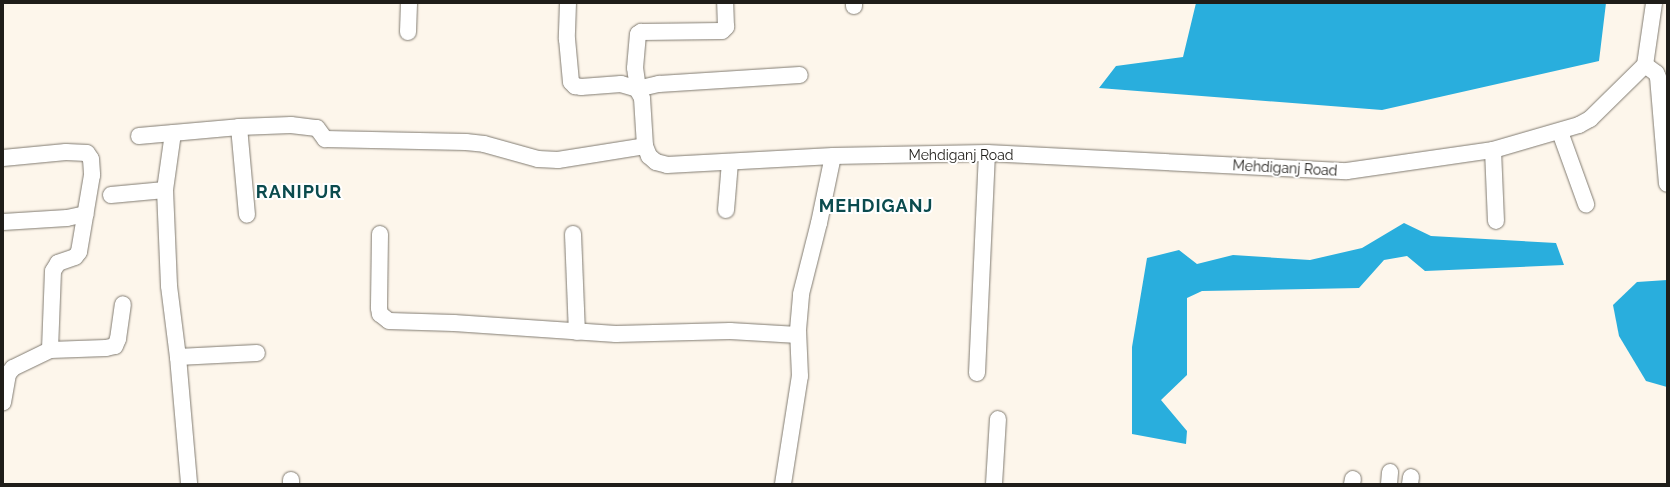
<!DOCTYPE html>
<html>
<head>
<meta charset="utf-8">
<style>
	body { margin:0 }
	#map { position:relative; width:1670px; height:487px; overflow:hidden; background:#fdf6eb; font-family:Raleway,sans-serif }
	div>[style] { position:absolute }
	.water>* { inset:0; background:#29aedd }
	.roads { filter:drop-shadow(0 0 1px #817b71) drop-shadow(0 0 1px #817b71) }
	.minor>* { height:16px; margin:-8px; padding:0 8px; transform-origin:8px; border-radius:8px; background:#fff }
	span { translate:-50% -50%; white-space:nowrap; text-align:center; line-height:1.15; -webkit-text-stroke:4px #fff; paint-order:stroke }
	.street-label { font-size:14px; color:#1f1d19 }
	.district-label { font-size:18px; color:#0b4b4e; font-weight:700; letter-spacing:1px }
	.frame { position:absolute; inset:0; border:4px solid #1f1d19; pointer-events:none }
</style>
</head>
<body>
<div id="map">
	<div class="water">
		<i style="clip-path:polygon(1196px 3px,1606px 3px,1599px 61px,1382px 110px,1099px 88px,1116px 66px,1183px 57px)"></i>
		<i style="clip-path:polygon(1404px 223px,1431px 236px,1556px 243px,1564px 265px,1425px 271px,1407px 256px,1384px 260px,1359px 288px,1202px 291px,1187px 298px,1187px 375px,1161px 400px,1187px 431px,1186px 444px,1132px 434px,1132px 347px,1147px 258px,1179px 250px,1197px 264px,1233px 255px,1310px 260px,1362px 248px)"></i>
		<i style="clip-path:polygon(1667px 280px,1667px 387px,1646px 381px,1619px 336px,1613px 305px,1637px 282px)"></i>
	</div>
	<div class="roads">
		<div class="minor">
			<i style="left:568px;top:3px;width:36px;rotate:92deg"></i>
			<i style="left:567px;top:39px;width:43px;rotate:84.7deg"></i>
			<i style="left:571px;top:82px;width:6px;rotate:45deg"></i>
			<i style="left:575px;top:86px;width:6px;rotate:9deg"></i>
			<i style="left:581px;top:87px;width:40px;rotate:-4.3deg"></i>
			<i style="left:621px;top:84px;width:17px;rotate:17deg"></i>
			<i style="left:637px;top:89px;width:10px;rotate:61deg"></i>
			<i style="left:642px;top:98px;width:48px;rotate:86.4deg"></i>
			<i style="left:645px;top:146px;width:11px;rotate:68deg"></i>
			<i style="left:649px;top:156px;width:9px;rotate:41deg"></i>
			<i style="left:656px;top:162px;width:11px;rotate:15deg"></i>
			<i style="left:667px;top:165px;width:166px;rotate:-3.1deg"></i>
			<i style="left:833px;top:156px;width:154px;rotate:-1.1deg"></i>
			<i style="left:987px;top:153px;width:360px;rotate:2.9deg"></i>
			<i style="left:1347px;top:171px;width:148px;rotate:-8.2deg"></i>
			<i style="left:1493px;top:150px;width:90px;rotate:-16.2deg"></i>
			<i style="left:1579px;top:125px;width:13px;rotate:-29deg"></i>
			<i style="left:1590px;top:119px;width:77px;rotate:-44.5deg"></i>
			<i style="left:1645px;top:65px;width:63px;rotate:-81.7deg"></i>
			<i style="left:854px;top:6px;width:3px;rotate:-90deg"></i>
			<i style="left:408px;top:32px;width:29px;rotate:-88deg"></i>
			<i style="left:1645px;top:65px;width:14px;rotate:36deg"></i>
			<i style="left:1656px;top:73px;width:4px;rotate:63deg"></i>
			<i style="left:1658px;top:77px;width:107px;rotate:85.2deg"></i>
			<i style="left:637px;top:89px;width:23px;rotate:-13deg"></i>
			<i style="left:659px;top:84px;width:141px;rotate:-3.7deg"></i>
			<i style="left:638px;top:89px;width:21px;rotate:-98deg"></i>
			<i style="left:635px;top:68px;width:34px;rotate:-85deg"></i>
			<i style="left:638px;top:34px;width:4px;rotate:-34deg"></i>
			<i style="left:641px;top:32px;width:81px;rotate:-0.7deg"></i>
			<i style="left:722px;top:31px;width:6px;rotate:-45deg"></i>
			<i style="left:726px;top:27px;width:24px;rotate:-92deg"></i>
			<i style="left:239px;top:127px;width:88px;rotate:84.8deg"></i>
			<i style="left:1560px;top:132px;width:77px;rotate:70.1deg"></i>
			<i style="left:173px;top:133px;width:58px;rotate:98deg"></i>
			<i style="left:165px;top:190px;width:96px;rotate:87.6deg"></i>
			<i style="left:169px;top:286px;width:72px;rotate:82.8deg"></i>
			<i style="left:178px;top:357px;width:127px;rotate:85deg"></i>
			<i style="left:139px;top:136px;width:100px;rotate:-5.1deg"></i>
			<i style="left:239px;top:127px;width:52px;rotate:-2.2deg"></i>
			<i style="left:291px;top:125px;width:26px;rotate:7deg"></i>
			<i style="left:317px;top:128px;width:14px;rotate:54deg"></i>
			<i style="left:325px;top:139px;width:141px;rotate:1.2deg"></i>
			<i style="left:466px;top:142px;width:18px;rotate:6deg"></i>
			<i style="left:484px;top:144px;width:56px;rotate:15.5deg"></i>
			<i style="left:538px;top:159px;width:20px;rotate:3deg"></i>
			<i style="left:558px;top:160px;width:88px;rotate:-9.1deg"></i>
			<i style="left:1493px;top:150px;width:71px;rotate:87.6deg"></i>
			<i style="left:3px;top:158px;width:63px;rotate:-5.4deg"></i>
			<i style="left:66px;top:152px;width:21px;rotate:3deg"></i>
			<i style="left:87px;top:153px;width:7px;rotate:56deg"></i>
			<i style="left:91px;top:159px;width:16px;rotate:86deg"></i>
			<i style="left:92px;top:175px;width:78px;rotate:99.6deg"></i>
			<i style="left:79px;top:252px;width:6px;rotate:129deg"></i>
			<i style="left:75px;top:257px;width:18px;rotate:161deg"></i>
			<i style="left:58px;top:263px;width:9px;rotate:122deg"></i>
			<i style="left:53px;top:271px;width:79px;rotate:92.2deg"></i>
			<i style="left:50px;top:350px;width:41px;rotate:154.1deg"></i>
			<i style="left:13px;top:368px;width:8px;rotate:130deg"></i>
			<i style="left:8px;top:374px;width:29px;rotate:100deg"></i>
			<i style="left:111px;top:195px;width:54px;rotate:-5.3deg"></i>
			<i style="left:726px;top:210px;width:48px;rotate:-85.2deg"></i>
			<i style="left:3px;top:222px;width:64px;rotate:-3.6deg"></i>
			<i style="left:67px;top:218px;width:19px;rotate:-12deg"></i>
			<i style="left:380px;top:234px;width:74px;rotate:90.8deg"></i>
			<i style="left:379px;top:308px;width:6px;rotate:81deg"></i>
			<i style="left:380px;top:314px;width:11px;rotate:38deg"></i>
			<i style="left:389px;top:321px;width:65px;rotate:1.8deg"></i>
			<i style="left:454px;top:323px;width:162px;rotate:3.9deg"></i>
			<i style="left:616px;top:334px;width:114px;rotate:-1.5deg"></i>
			<i style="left:730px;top:331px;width:68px;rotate:3.4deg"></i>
			<i style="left:573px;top:234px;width:98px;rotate:87.7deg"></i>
			<i style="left:50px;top:350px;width:56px;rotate:-2deg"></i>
			<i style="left:106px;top:348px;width:9px;rotate:-13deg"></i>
			<i style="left:115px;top:346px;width:8px;rotate:-67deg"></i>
			<i style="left:118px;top:339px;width:35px;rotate:-82deg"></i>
			<i style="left:178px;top:357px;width:79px;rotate:-2.9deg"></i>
			<i style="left:977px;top:373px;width:220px;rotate:-87.4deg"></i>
			<i style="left:291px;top:484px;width:4px;rotate:-90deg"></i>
			<i style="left:783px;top:484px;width:109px;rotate:-81.1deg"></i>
			<i style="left:800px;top:376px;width:46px;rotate:-92.5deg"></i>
			<i style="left:798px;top:330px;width:36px;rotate:-85deg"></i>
			<i style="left:801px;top:294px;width:73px;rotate:-75.8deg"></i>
			<i style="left:819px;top:223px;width:68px;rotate:-78.2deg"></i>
			<i style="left:994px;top:484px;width:65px;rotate:-86.5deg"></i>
			<i style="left:1352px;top:484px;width:5px;rotate:-79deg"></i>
			<i style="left:1389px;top:484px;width:12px;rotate:-85deg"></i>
			<i style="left:1410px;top:484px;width:7px;rotate:-82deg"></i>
		</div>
	</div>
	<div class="street-label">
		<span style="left:961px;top:155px">Mehdiganj Road</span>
		<span style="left:1285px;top:168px;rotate:3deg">Mehdiganj Road</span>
	</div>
	<div class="district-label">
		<span style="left:299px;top:192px">RANIPUR</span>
		<span style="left:876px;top:206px">MEHDIGANJ</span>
	</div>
	<div class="frame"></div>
</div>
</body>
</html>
